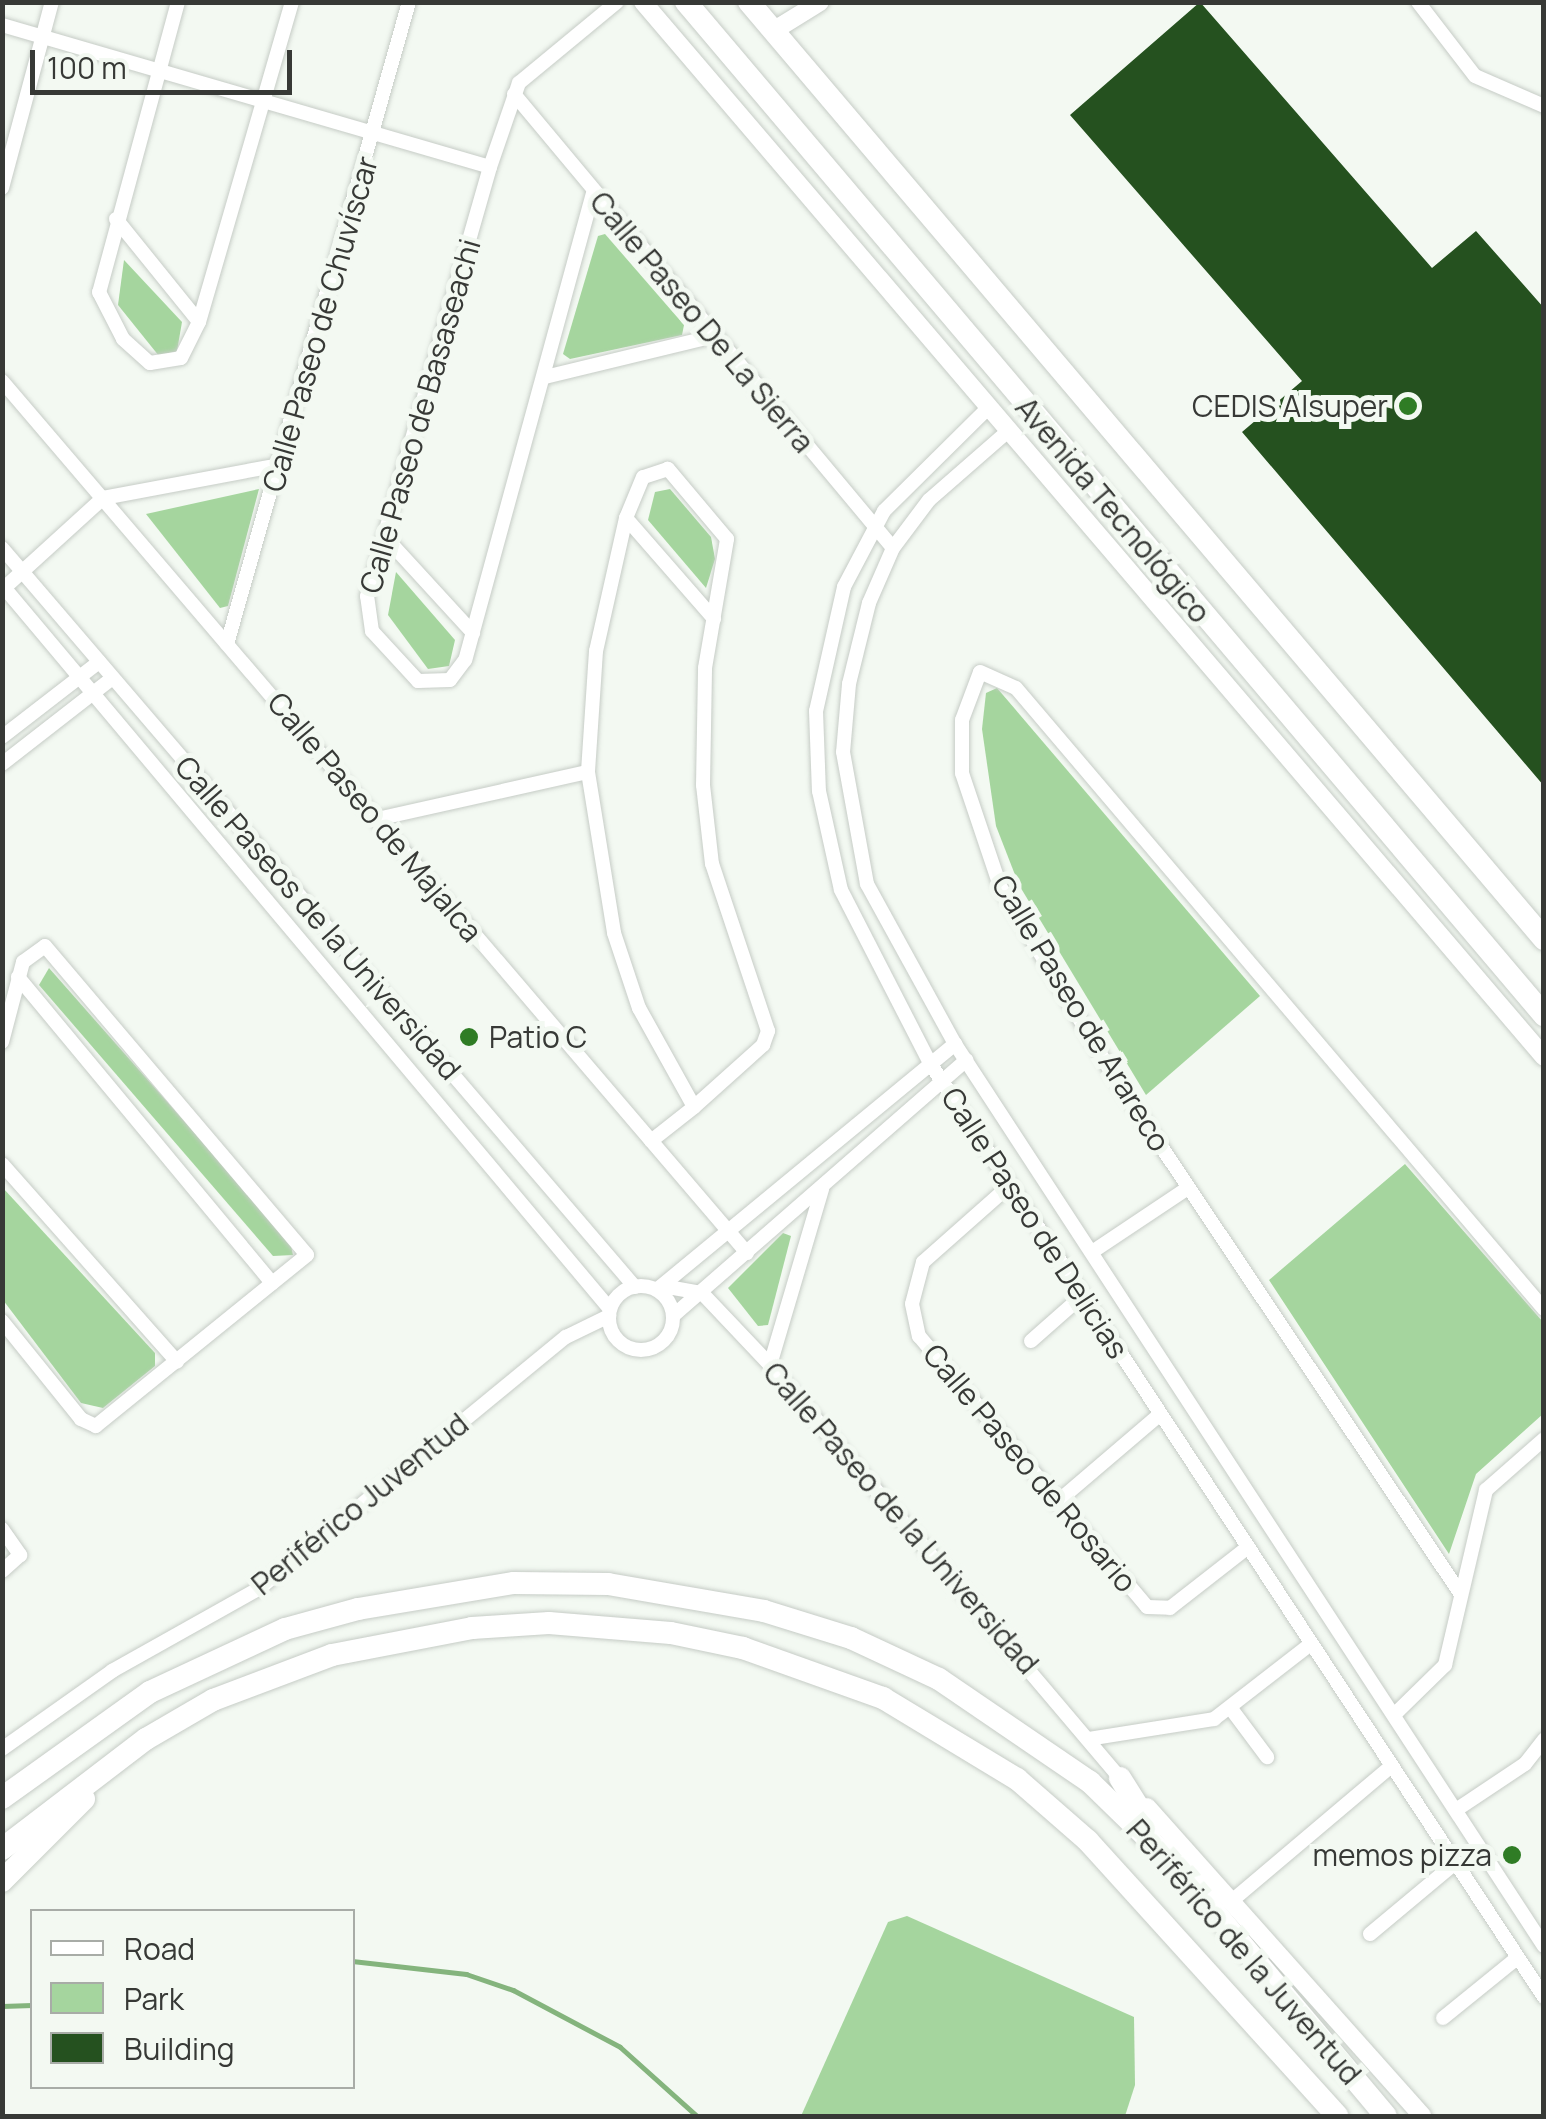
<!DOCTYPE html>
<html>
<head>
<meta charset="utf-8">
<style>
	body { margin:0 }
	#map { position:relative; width:1546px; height:2119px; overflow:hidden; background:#f3f9f2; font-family:Manrope,sans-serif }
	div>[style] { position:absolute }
	.green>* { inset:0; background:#a5d59e }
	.stream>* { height:5px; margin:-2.5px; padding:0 2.5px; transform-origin:2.5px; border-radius:2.5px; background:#84b47d }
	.building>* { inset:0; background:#25511f }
	.roads { filter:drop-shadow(0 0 2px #c6ccc6) drop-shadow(0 0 2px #c6ccc6) }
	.minor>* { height:14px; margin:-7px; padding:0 7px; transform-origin:7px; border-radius:7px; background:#fff }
	.minor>.ring { margin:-7px; padding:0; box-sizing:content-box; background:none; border:14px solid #fff; border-radius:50% }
	.tertiary>* { height:18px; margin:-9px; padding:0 9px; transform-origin:9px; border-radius:9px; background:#fff }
	.primary>* { height:22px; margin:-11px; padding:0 11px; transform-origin:11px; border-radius:11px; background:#fff }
	.trunk>* { height:22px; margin:-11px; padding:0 11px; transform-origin:11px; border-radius:11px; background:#fff }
	.dots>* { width:28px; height:28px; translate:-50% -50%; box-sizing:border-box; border:5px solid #f3f9f2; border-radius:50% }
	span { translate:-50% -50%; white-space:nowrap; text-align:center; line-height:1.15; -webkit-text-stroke:10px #f3f9f2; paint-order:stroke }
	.street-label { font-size:30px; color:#373936 }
	.poi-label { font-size:30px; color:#373936 }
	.right { translate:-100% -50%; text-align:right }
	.left { translate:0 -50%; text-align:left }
	.frame { position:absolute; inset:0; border:5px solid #373936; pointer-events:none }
	.legend { position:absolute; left:30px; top:1909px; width:325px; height:180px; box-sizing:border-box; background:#f3f9f2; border:2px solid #a8aca7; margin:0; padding:12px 18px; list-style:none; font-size:30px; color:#373936 }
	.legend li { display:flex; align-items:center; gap:20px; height:50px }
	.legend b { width:50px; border:2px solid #a8aca7 }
	.scale { position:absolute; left:30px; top:50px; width:262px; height:45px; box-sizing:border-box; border:5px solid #373936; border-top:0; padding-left:12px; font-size:30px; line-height:35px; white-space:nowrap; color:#373936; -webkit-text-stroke:8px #f3f9f2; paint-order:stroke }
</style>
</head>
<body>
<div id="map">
	<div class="green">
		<i style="clip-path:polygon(605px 234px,684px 325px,682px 335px,570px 359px,563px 354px,598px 236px)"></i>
		<i style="clip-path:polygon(124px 260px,182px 322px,177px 351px,159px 356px,118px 305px)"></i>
		<i style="clip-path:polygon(259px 489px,228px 606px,220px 608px,146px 514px)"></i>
		<i style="clip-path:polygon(670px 489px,711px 537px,715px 559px,706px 588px,648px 520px,655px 492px)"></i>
		<i style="clip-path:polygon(396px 572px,455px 640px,449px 666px,428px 669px,388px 615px)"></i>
		<i style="clip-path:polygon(997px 688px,1260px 996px,1146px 1095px,1019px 885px,996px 826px,982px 729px,986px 693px)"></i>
		<i style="clip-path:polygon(49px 968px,290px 1241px,293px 1255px,273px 1256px,39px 985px)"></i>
		<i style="clip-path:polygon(1405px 1164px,1543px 1322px,1543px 1414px,1476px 1474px,1449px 1554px,1269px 1280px)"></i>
		<i style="clip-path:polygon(3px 1188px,155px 1353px,155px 1366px,103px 1408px,81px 1403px,3px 1300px)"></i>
		<i style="clip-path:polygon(783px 1233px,791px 1236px,768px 1325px,758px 1326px,728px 1288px)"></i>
		<i style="clip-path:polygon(907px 1916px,1134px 2017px,1135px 2085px,1125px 2116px,801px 2116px,888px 1922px)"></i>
	</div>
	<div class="stream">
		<i style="left:352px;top:1961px;width:115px;rotate:6.5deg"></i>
		<i style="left:466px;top:1974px;width:50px;rotate:18.8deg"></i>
		<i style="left:513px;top:1990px;width:121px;rotate:28deg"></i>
		<i style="left:620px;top:2047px;width:103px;rotate:41.9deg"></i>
		<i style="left:2px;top:2006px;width:30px;rotate:-2deg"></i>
	</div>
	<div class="building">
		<i style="clip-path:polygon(1200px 2px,1432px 268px,1476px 231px,1544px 308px,1544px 786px,1242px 432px,1302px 381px,1070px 115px)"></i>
	</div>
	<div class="roads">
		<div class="minor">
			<i style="left:178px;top:2px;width:301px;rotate:105.2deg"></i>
			<i style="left:99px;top:292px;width:53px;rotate:62.9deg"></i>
			<i style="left:123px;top:339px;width:36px;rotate:42deg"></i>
			<i style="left:150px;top:363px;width:31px;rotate:-9deg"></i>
			<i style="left:181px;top:358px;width:40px;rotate:-63.4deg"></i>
			<i style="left:199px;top:322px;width:333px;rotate:-73.8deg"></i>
			<i style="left:1418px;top:2px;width:93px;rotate:52.4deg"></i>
			<i style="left:1475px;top:76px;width:75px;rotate:23.5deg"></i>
			<i style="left:2px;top:25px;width:508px;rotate:16.22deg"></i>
			<i style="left:514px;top:94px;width:591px;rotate:50.14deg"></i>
			<i style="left:2px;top:188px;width:193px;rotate:-75deg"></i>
			<i style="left:593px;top:193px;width:484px;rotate:105.3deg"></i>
			<i style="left:465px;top:660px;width:25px;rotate:127deg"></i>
			<i style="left:450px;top:680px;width:32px;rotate:178deg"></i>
			<i style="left:418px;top:681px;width:68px;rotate:-132.6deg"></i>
			<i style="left:372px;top:631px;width:35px;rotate:-98deg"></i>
			<i style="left:367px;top:596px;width:446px;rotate:-74deg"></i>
			<i style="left:490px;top:167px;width:89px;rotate:-71deg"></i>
			<i style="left:519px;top:83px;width:127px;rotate:-39.6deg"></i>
			<i style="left:116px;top:219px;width:132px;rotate:51.1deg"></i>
			<i style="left:545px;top:377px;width:174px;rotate:-13.6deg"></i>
			<i style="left:2px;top:381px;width:1147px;rotate:49.49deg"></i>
			<i style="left:987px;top:409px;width:145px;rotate:135.3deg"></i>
			<i style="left:884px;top:511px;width:86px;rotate:117.8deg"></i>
			<i style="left:844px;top:587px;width:127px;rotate:102.7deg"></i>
			<i style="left:816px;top:711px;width:80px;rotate:87.9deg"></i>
			<i style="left:819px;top:791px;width:101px;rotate:77.5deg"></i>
			<i style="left:841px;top:890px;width:195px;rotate:62.8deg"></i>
			<i style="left:930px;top:1063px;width:1118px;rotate:56.68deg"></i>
			<i style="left:1007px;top:432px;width:103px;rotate:138.9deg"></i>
			<i style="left:929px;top:500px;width:60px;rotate:126.9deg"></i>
			<i style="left:893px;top:548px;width:60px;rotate:113.6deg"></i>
			<i style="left:869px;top:603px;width:83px;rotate:103.9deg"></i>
			<i style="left:849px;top:684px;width:68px;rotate:95deg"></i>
			<i style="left:843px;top:752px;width:134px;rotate:79.7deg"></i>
			<i style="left:867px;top:884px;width:183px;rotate:61.2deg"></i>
			<i style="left:955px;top:1044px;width:1077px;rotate:56.86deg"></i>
			<i style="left:626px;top:518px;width:134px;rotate:48.9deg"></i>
			<i style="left:386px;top:538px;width:129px;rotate:47.5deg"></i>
			<i style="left:2px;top:548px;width:973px;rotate:49.42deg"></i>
			<i style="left:2px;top:585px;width:945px;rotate:49.98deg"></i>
			<i style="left:2px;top:590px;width:137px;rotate:-42.3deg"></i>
			<i style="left:103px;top:498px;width:179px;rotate:-10.6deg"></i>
			<i style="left:227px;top:644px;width:667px;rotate:-74.17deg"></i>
			<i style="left:2px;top:737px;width:123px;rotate:-37.7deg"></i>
			<i style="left:2px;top:764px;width:138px;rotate:-37.9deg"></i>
			<i style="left:377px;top:819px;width:216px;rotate:-12.6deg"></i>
			<i style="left:18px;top:977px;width:398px;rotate:50.3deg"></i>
			<i style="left:2px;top:1042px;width:83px;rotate:-75.3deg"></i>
			<i style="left:23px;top:962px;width:27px;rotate:-36deg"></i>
			<i style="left:45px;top:946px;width:405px;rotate:49.7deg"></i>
			<i style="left:307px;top:1255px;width:272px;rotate:141deg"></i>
			<i style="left:96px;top:1426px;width:17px;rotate:-155deg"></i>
			<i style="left:81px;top:1419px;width:126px;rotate:-128.9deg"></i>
			<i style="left:651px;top:1141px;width:55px;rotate:-38.3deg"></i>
			<i style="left:694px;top:1107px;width:93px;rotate:-41.9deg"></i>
			<i style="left:763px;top:1045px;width:15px;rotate:-70deg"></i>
			<i style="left:768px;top:1031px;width:176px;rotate:-108.5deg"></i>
			<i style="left:712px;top:864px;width:80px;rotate:-96.5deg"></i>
			<i style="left:703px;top:785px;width:117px;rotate:-89deg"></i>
			<i style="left:705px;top:668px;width:131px;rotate:-80.3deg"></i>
			<i style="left:727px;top:539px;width:92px;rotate:-130.1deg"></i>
			<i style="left:668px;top:469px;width:26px;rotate:162deg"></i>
			<i style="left:643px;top:477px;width:44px;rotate:112.5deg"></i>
			<i style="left:626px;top:518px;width:136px;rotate:102.7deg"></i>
			<i style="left:596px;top:651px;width:121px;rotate:93.8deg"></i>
			<i style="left:588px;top:772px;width:163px;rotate:80.8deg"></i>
			<i style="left:614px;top:933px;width:79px;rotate:71.6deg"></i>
			<i style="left:639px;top:1008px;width:113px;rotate:60.9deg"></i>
			<i style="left:2px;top:1164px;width:264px;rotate:48.5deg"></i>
			<i style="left:1009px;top:1186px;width:115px;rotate:138.5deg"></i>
			<i style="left:923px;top:1262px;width:43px;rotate:104.7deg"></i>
			<i style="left:912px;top:1304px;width:33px;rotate:78deg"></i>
			<i style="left:919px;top:1336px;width:354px;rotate:49.9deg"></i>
			<i style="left:1147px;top:1607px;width:23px;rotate:2deg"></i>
			<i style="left:1170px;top:1608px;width:99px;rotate:-38deg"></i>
			<i style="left:1092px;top:1252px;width:115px;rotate:-33.7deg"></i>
			<i class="ring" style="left:609px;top:1286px;width:50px;height:50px"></i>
			<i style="left:662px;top:1286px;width:41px;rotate:9.9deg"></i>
			<i style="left:702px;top:1293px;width:99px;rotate:46.6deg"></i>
			<i style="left:770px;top:1365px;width:541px;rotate:49.72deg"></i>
			<i style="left:659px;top:1288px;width:384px;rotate:-39.5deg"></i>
			<i style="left:674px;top:1315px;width:388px;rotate:-41.1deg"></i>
			<i style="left:1031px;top:1341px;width:68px;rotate:-41.4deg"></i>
			<i style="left:770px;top:1365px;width:184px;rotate:-73.5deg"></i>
			<i style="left:1056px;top:1503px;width:135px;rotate:-40.5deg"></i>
			<i style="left:2px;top:1529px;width:32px;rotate:55deg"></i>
			<i style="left:20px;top:1555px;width:24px;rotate:138deg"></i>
			<i style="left:1460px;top:1593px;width:629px;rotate:-123.79deg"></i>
			<i style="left:1110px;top:1070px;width:214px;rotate:-120.9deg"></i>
			<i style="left:1000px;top:886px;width:119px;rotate:-108.6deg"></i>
			<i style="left:962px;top:773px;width:53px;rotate:-90deg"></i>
			<i style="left:962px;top:720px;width:51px;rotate:-69.4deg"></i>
			<i style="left:980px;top:672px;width:39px;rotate:24deg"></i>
			<i style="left:1016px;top:688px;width:815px;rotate:49.63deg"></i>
			<i style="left:1232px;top:1710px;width:59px;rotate:53.3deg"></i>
			<i style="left:1396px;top:1713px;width:69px;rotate:-44.4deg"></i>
			<i style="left:1445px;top:1665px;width:180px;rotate:-76.8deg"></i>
			<i style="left:1486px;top:1490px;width:77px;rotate:-41.3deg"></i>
			<i style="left:1088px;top:1739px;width:128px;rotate:-9deg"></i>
			<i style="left:1214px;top:1719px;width:119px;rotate:-37.8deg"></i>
			<i style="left:2px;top:1749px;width:135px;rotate:-35.3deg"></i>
			<i style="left:112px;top:1671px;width:170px;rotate:-29.3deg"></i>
			<i style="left:260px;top:1588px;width:396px;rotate:-39.4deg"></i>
			<i style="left:566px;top:1337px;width:48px;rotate:-26deg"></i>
			<i style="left:1456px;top:1810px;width:83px;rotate:-33.7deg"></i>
			<i style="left:1525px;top:1764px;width:31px;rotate:-52deg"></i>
			<i style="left:1234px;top:1899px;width:203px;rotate:-40.2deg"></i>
			<i style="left:1370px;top:1934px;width:109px;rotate:-39.8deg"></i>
			<i style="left:1443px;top:2018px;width:95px;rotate:-39deg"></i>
		</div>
		<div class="tertiary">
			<i style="left:643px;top:2px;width:1387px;rotate:49.5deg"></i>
			<i style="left:773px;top:31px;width:55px;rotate:-31.7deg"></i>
			<i style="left:1147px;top:1807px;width:414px;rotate:48.3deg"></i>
		</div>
		<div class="primary">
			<i style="left:686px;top:2px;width:1328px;rotate:49.74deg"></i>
			<i style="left:749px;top:2px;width:1229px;rotate:49.69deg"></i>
		</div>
		<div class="trunk">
			<i style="left:1120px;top:1778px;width:60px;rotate:57.9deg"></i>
			<i style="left:2px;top:1798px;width:182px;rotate:-35.6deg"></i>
			<i style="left:150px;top:1692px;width:149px;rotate:-25deg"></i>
			<i style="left:285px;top:1629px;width:76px;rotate:-15.3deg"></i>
			<i style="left:358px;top:1609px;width:158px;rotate:-9.5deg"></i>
			<i style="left:514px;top:1583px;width:94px;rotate:0.6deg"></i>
			<i style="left:608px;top:1584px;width:158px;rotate:9.8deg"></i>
			<i style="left:764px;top:1611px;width:91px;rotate:17.2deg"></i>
			<i style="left:851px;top:1638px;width:97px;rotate:25deg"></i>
			<i style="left:939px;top:1679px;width:183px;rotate:34.3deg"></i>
			<i style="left:1090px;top:1782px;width:120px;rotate:44.3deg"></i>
			<i style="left:1176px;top:1866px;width:326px;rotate:50deg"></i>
			<i style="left:2px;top:1849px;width:181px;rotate:-37.4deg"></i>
			<i style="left:146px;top:1739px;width:78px;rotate:-30.2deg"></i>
			<i style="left:213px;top:1700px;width:127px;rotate:-20.7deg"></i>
			<i style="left:332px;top:1655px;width:143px;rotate:-10.9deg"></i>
			<i style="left:472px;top:1628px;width:77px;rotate:-3.7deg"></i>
			<i style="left:549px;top:1623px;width:122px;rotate:4.7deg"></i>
			<i style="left:671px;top:1633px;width:74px;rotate:11.8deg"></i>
			<i style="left:743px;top:1648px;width:149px;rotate:19.7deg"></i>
			<i style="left:883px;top:1698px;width:157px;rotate:31.2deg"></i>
			<i style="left:1017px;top:1779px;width:94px;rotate:41.1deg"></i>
			<i style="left:1088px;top:1841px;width:371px;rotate:47.8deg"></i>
			<i style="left:2px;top:1881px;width:116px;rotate:-45deg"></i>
		</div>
	</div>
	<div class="dots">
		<i style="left:1408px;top:406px;background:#2f7c25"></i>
		<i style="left:469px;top:1037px;background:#2f7c25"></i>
		<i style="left:1512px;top:1855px;background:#2f7c25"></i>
	</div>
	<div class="street-label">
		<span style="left:702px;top:322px;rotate:50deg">Calle Paseo De La Sierra</span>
		<span style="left:320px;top:324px;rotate:-74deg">Calle Paseo de Chuvíscar</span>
		<span style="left:420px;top:416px;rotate:-74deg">Calle Paseo de Basaseachi</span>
		<span style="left:1113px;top:510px;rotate:50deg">Avenida Tecnológico</span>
		<span style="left:375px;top:817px;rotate:50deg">Calle Paseo de Majalca</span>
		<span style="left:318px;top:918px;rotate:49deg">Calle Paseos de la Universidad</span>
		<span style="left:1081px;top:1013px;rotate:59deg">Calle Paseo de Arareco</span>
		<span style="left:1035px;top:1223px;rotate:57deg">Calle Paseo de Delicias</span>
		<span style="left:1030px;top:1468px;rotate:50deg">Calle Paseo de Rosario</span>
		<span style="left:360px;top:1504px;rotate:-39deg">Periférico Juventud</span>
		<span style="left:901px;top:1518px;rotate:49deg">Calle Paseo de la Universidad</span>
		<span style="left:1244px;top:1952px;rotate:49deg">Periférico de la Juventud</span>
	</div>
	<div class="poi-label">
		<span class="right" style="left:1388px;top:406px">CEDIS Alsuper</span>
		<span class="left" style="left:489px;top:1037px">Patio C</span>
		<span class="right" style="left:1492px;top:1855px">memos pizza</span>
	</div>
	<div class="frame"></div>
	<ul class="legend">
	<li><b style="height:12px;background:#fff"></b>Road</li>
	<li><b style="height:28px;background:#a5d59e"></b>Park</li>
	<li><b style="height:28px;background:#25511f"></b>Building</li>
	</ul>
	<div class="scale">100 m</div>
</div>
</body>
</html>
